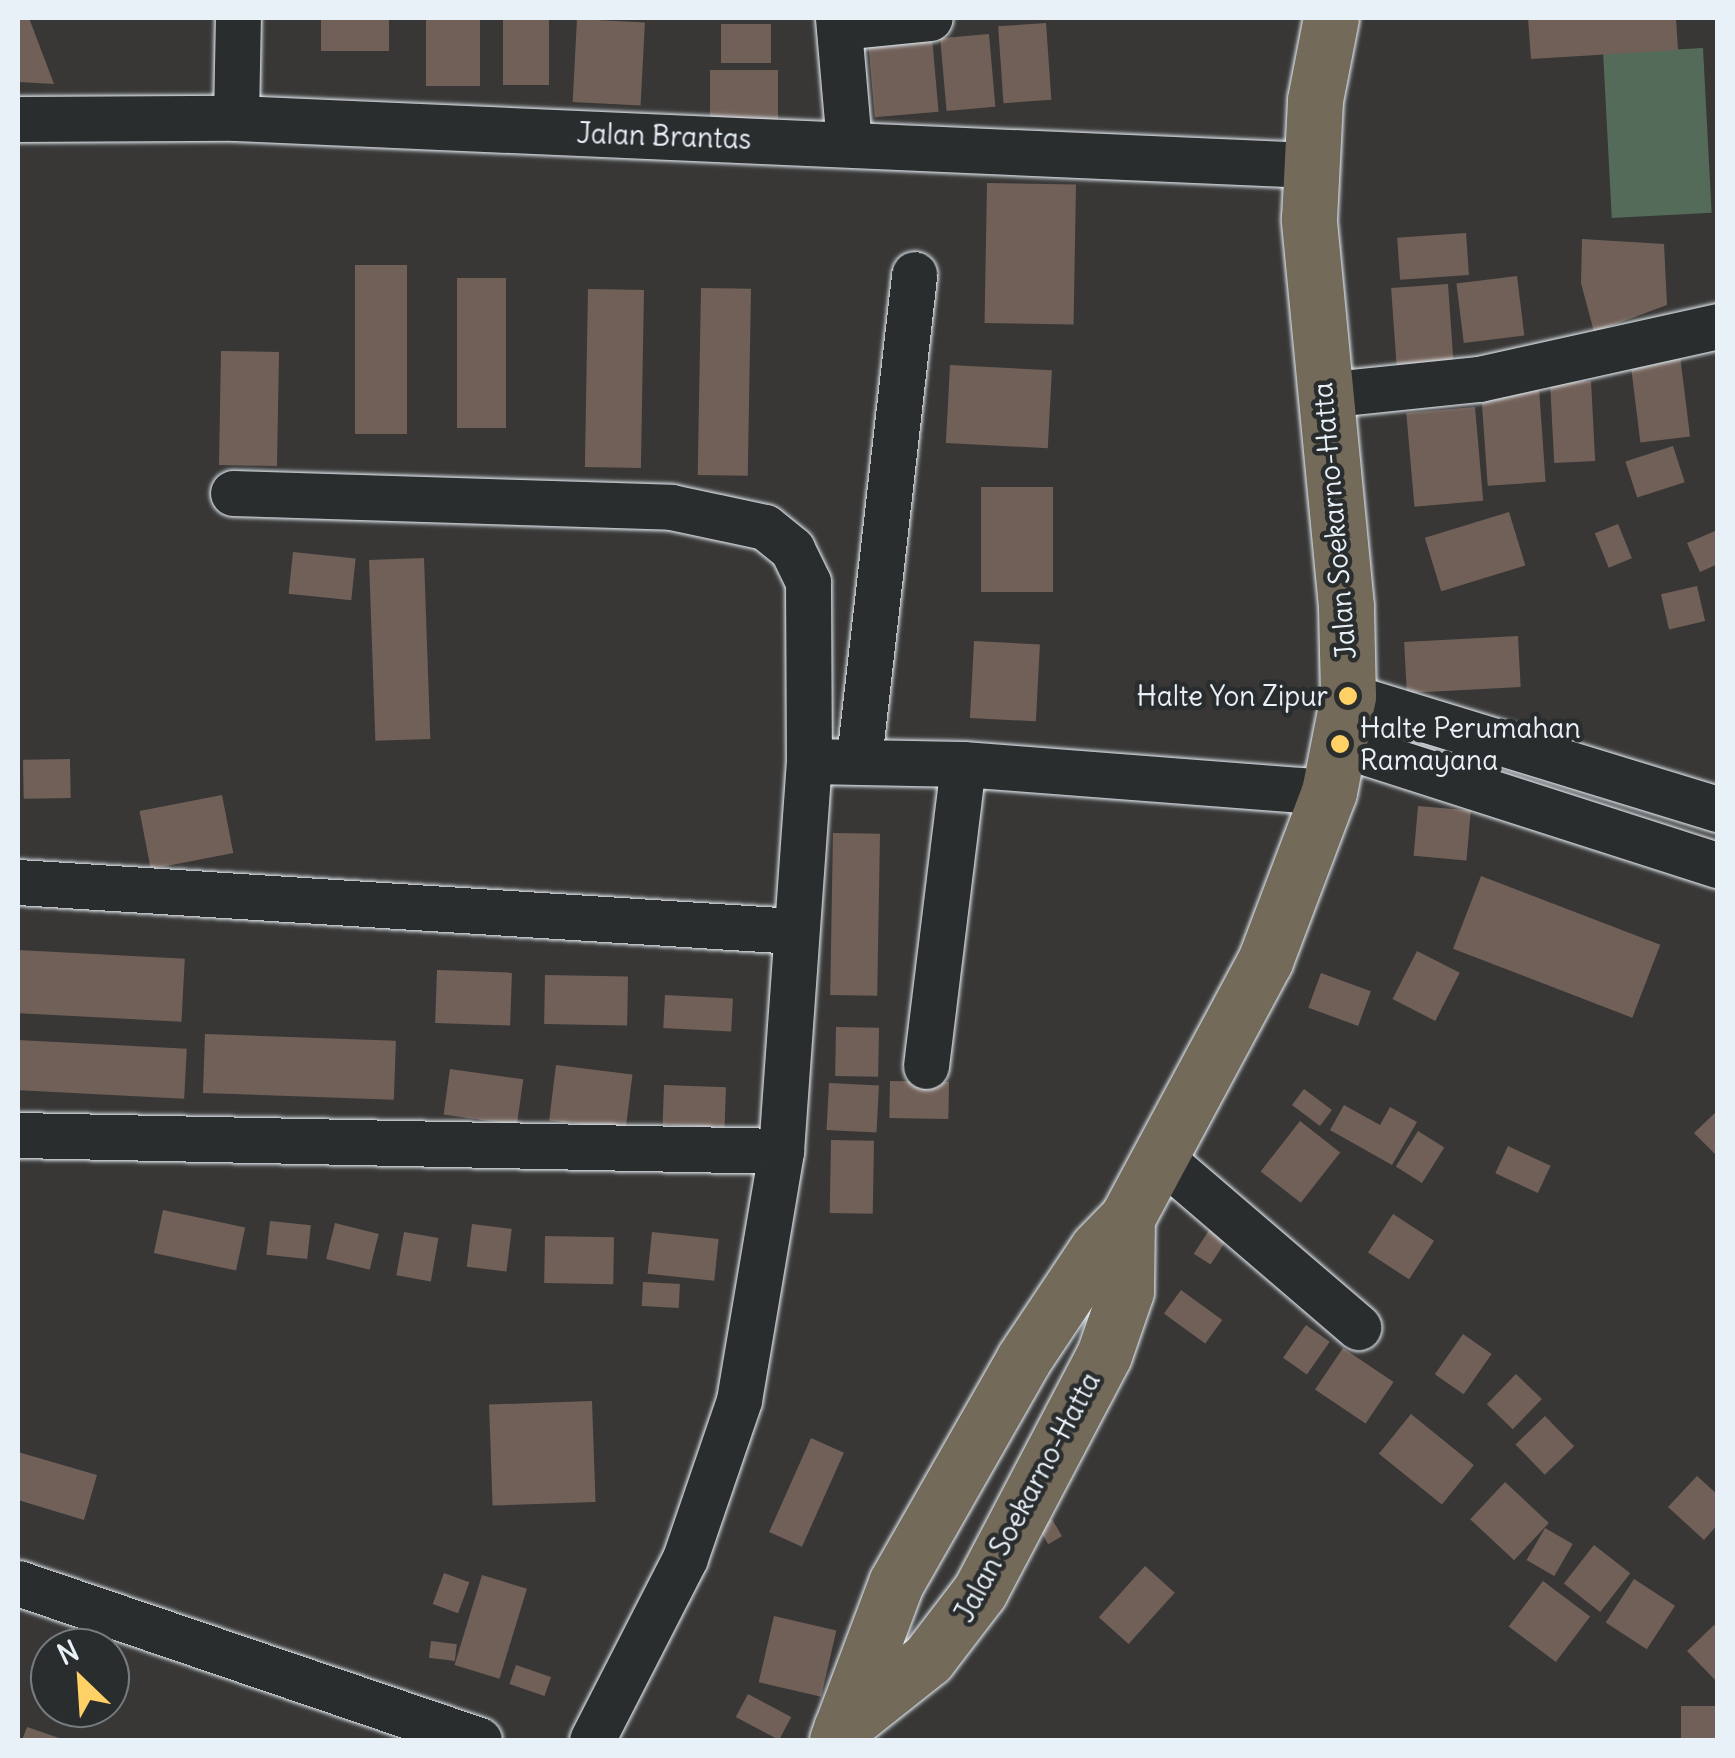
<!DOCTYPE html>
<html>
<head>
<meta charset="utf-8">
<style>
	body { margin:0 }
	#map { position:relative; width:1735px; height:1758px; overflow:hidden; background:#383736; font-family:Delius,sans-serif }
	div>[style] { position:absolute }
	.green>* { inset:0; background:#536b58; transform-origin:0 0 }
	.building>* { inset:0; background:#716058; transform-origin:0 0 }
	.roads { filter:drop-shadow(0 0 2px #e8f1f8) drop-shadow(0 0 2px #e8f1f8) }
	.minor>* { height:45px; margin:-22.5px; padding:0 22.5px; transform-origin:22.5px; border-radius:22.5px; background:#2a2d2e }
	.highway>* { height:55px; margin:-27.5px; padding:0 27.5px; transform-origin:27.5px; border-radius:27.5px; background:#746a5a }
	.dots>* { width:28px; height:28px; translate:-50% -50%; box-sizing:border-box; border:5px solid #2a2d2e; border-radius:50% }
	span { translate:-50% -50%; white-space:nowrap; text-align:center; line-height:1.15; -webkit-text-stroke:9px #2a2d2e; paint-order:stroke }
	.street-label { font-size:28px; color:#e8f1f8 }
	.poi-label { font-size:28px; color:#e8f1f8 }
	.right { translate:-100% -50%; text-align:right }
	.left { translate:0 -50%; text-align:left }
	.frame { position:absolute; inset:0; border:20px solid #e8f1f8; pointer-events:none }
	.north { position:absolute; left:30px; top:1628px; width:100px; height:100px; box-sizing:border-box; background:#2a2d2e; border:2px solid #767b7f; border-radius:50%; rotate:335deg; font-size:28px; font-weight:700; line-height:40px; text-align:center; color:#e8f1f8 }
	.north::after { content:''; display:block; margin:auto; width:35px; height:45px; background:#ffd166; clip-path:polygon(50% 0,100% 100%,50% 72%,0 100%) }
</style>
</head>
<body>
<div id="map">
	<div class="green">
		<i style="left:1703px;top:48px;width:165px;height:100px;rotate:87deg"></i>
	</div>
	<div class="building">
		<i style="clip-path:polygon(18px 18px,29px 18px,54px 84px,18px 82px)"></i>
		<i style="left:321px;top:18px;width:68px;height:33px"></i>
		<i style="left:426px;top:18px;width:54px;height:68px"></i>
		<i style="left:503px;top:18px;width:46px;height:67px"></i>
		<i style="clip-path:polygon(1528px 18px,1676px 18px,1678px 50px,1531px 59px)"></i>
		<i style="left:577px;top:19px;width:68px;height:83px;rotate:3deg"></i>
		<i style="left:1046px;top:23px;width:77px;height:48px;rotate:86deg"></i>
		<i style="left:721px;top:24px;width:50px;height:39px"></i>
		<i style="left:989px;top:34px;width:73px;height:49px;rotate:85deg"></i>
		<i style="left:932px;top:37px;width:75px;height:64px;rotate:85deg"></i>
		<i style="left:710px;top:70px;width:68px;height:54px"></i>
		<i style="left:987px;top:183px;width:89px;height:140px;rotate:1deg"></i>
		<i style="left:1466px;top:233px;width:42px;height:69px;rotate:86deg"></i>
		<i style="clip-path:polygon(1582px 239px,1664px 244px,1667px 305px,1594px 332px,1581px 283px)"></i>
		<i style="left:355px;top:265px;width:52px;height:169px"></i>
		<i style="left:1517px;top:276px;width:60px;height:61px;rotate:83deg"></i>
		<i style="left:457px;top:278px;width:49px;height:150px"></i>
		<i style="left:1448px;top:284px;width:82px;height:57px;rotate:86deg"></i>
		<i style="left:701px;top:288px;width:50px;height:187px;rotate:1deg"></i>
		<i style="left:588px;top:289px;width:56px;height:178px;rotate:1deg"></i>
		<i style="left:221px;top:351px;width:58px;height:114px;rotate:1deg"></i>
		<i style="left:1680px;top:355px;width:82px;height:50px;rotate:83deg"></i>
		<i style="left:950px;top:365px;width:102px;height:78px;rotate:3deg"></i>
		<i style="left:1591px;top:381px;width:80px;height:41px;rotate:87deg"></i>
		<i style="left:1539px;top:388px;width:94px;height:58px;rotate:86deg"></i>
		<i style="left:1475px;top:407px;width:94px;height:69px;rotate:85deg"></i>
		<i style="left:1673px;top:446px;width:38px;height:50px;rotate:72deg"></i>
		<i style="left:981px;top:487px;width:72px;height:105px"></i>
		<i style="left:1509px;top:512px;width:56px;height:88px;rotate:73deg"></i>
		<i style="left:1618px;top:524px;width:37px;height:25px;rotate:68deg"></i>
		<i style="clip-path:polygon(1715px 531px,1718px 564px,1700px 572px,1687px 543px)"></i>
		<i style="left:293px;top:552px;width:63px;height:42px;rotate:6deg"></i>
		<i style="left:424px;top:558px;width:181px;height:55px;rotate:88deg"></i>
		<i style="left:1697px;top:586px;width:36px;height:37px;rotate:77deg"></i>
		<i style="left:1518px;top:636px;width:51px;height:114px;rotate:87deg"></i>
		<i style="left:974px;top:641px;width:66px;height:77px;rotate:3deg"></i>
		<i style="left:70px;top:759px;width:39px;height:47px;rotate:89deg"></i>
		<i style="left:222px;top:795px;width:59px;height:84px;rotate:79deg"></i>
		<i style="left:1418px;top:806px;width:53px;height:50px;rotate:5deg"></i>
		<i style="left:833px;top:833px;width:47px;height:162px;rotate:1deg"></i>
		<i style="left:1481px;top:876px;width:192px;height:78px;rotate:21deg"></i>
		<i style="left:18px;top:950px;width:167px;height:63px;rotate:3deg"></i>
		<i style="left:1417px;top:951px;width:48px;height:54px;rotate:27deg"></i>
		<i style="left:437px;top:970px;width:75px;height:53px;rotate:2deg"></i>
		<i style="left:1321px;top:973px;width:53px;height:37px;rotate:20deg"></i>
		<i style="left:545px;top:975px;width:83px;height:49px;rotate:1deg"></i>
		<i style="left:665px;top:995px;width:68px;height:33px;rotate:3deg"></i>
		<i style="left:836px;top:1027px;width:43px;height:49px;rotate:1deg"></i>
		<i style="left:205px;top:1034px;width:191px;height:59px;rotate:2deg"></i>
		<i style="left:18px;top:1040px;width:169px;height:50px;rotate:3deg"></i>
		<i style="left:556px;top:1065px;width:77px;height:56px;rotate:7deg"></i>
		<i style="left:450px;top:1069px;width:74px;height:46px;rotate:8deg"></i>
		<i style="left:890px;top:1081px;width:59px;height:37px;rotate:1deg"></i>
		<i style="left:829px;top:1083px;width:50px;height:47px;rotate:3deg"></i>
		<i style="left:664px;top:1085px;width:62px;height:40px;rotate:2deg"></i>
		<i style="left:1304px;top:1089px;width:35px;height:20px;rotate:37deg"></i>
		<i style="clip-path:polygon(1344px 1105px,1380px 1125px,1390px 1107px,1417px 1122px,1392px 1165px,1330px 1130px)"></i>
		<i style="clip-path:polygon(1718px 1110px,1718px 1157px,1694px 1133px)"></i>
		<i style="left:1300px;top:1121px;width:51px;height:64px;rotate:38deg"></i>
		<i style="left:1418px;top:1131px;width:31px;height:42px;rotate:32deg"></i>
		<i style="left:831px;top:1140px;width:43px;height:73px;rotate:1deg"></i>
		<i style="left:1508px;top:1146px;width:47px;height:30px;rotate:25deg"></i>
		<i style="left:163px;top:1210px;width:84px;height:44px;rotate:12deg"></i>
		<i style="left:1393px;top:1214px;width:49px;height:46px;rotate:33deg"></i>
		<i style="left:270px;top:1221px;width:41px;height:34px;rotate:6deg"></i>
		<i style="left:1215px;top:1221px;width:20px;height:39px;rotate:33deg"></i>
		<i style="left:335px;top:1223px;width:45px;height:37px;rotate:14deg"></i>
		<i style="left:472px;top:1224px;width:40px;height:43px;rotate:7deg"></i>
		<i style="left:404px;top:1232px;width:35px;height:44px;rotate:10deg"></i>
		<i style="left:652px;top:1232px;width:67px;height:42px;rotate:6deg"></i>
		<i style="left:545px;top:1236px;width:69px;height:47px;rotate:1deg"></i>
		<i style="left:643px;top:1282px;width:37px;height:24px;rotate:3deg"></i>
		<i style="left:1181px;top:1290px;width:51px;height:29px;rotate:36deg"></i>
		<i style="left:1306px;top:1325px;width:29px;height:40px;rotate:35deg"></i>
		<i style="left:1463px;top:1334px;width:35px;height:49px;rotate:35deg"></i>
		<i style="left:1343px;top:1348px;width:61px;height:50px;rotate:34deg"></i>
		<i style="left:1516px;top:1374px;width:36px;height:42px;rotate:44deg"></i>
		<i style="left:592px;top:1401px;width:101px;height:103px;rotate:88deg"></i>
		<i style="left:1411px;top:1414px;width:81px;height:51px;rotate:39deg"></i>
		<i style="left:1545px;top:1416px;width:42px;height:41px;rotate:46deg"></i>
		<i style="left:811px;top:1438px;width:36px;height:103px;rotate:24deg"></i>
		<i style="clip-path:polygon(18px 1452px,97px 1475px,84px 1520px,18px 1500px)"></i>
		<i style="clip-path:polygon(1697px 1476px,1718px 1495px,1718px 1524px,1704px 1540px,1668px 1507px)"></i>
		<i style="left:1505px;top:1482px;width:60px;height:51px;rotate:43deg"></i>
		<i style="left:1052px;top:1519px;width:20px;height:16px;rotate:60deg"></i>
		<i style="left:1545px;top:1528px;width:32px;height:37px;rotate:30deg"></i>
		<i style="left:1594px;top:1545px;width:46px;height:49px;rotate:38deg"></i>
		<i style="left:1145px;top:1566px;width:40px;height:69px;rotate:42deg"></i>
		<i style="left:444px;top:1573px;width:27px;height:33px;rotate:20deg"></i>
		<i style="left:482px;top:1575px;width:47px;height:94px;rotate:17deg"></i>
		<i style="left:1634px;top:1579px;width:49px;height:52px;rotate:33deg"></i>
		<i style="left:1543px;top:1581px;width:59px;height:57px;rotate:37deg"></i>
		<i style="left:774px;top:1616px;width:64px;height:68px;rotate:13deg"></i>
		<i style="clip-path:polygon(1714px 1625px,1718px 1629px,1718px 1683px,1687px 1651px)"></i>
		<i style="left:431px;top:1641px;width:26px;height:17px;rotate:7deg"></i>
		<i style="left:516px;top:1665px;width:37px;height:20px;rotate:19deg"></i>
		<i style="left:748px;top:1694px;width:49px;height:26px;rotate:28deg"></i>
		<i style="left:1718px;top:1706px;width:34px;height:37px;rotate:90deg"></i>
		<i style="clip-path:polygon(27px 1727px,65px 1740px,22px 1740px)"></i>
	</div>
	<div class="roads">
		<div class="minor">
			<i style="left:838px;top:18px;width:125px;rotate:85deg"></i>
			<i style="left:839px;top:27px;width:91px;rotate:-5.6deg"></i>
			<i style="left:236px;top:118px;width:100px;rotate:-88.9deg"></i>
			<i style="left:18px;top:119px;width:218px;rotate:-0.3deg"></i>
			<i style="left:236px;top:118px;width:1075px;rotate:2.51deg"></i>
			<i style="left:1323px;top:395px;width:157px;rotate:-5.9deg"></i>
			<i style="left:1479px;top:379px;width:245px;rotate:-12.5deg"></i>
			<i style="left:233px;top:493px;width:438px;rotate:1.8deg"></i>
			<i style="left:671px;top:507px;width:96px;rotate:12deg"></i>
			<i style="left:765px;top:527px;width:35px;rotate:39deg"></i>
			<i style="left:792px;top:549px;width:37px;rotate:64deg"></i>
			<i style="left:808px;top:582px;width:179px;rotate:89.7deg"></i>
			<i style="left:1348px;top:696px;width:387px;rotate:17deg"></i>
			<i style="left:1340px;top:744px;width:397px;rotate:17.8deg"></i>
			<i style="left:859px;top:759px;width:488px;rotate:-83.5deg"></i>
			<i style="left:18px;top:882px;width:779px;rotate:3.61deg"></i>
			<i style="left:926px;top:1066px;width:304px;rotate:-83deg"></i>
			<i style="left:18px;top:1135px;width:763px;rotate:1.2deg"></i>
			<i style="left:1161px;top:1158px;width:260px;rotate:40.6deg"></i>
			<i style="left:18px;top:1583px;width:487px;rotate:18.8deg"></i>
			<i style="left:592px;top:1740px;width:204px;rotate:-62.9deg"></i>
			<i style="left:685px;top:1558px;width:167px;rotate:-71.1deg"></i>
			<i style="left:739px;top:1400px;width:253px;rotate:-80.4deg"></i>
			<i style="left:781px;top:1151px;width:391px;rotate:-85.9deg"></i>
			<i style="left:809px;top:761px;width:154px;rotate:1.1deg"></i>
			<i style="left:963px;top:764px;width:367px;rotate:4.4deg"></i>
		</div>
		<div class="highway">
			<i style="left:841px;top:1728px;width:111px;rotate:-38.4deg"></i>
			<i style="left:928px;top:1659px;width:86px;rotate:-52.6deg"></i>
			<i style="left:980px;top:1591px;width:267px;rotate:-62.3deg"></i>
			<i style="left:1104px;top:1355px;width:68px;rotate:-71deg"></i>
			<i style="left:1126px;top:1291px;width:73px;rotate:-89.2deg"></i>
			<i style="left:837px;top:1740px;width:168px;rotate:-69.4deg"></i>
			<i style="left:896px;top:1583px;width:257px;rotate:-60.3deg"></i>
			<i style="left:1023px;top:1360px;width:133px;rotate:-56.3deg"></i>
			<i style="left:1097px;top:1249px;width:43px;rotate:-45.9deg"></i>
			<i style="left:1127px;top:1218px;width:292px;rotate:-61.8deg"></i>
			<i style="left:1265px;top:961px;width:181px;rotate:-69.3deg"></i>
			<i style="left:1329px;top:792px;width:98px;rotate:-78.8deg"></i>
			<i style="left:1348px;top:696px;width:90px;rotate:-91.3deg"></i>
			<i style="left:1346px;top:606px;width:389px;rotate:-95.5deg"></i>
			<i style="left:1309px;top:219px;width:119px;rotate:-87.1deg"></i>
			<i style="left:1315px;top:100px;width:84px;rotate:-79deg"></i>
		</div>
	</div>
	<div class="dots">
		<i style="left:1348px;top:696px;background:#ffd166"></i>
		<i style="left:1340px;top:744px;background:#ffd166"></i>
	</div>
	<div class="street-label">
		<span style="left:664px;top:136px;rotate:2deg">Jalan Brantas</span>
		<span style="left:1334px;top:521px;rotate:-95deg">Jalan Soekarno-Hatta</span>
		<span style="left:1027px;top:1497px;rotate:-62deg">Jalan Soekarno-Hatta</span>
	</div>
	<div class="poi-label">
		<span class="right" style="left:1328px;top:696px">Halte Yon Zipur</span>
		<span class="left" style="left:1360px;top:744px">Halte Perumahan<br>Ramayana</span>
	</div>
	<div class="frame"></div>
	<div class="north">N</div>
</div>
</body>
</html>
